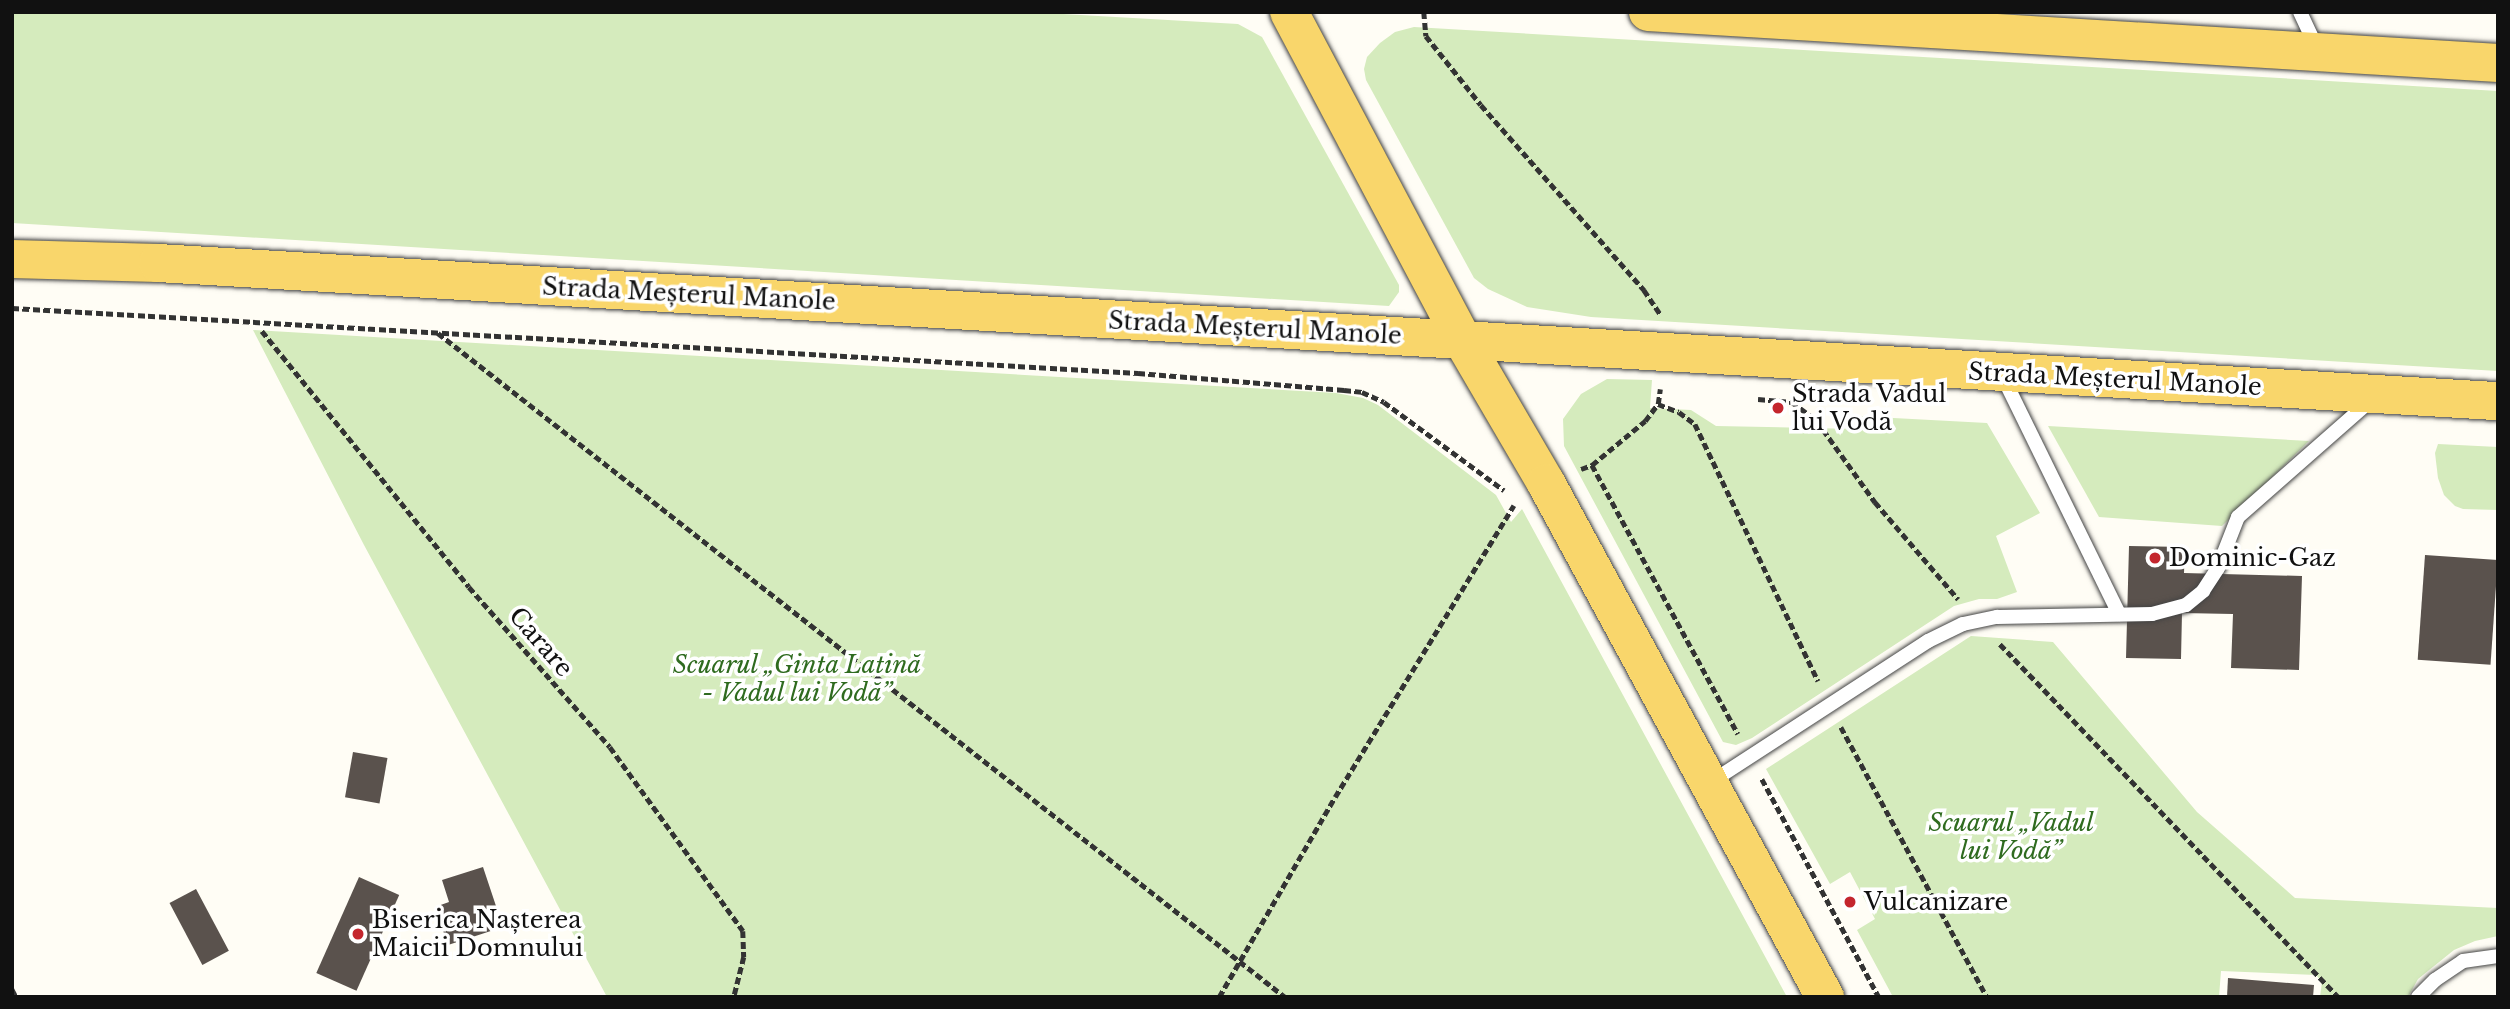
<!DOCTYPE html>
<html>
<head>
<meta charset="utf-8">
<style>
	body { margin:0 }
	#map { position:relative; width:2510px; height:1009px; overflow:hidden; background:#fffdf5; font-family:"Libre Baskerville",serif }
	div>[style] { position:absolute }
	.green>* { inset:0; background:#d5ebbd }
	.building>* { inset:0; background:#5a524d; transform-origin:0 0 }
	.path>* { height:4.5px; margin-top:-2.25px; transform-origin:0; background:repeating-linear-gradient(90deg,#333 0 7px,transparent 0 10.5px) }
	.roads { filter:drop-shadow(0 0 2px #444) drop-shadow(0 0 2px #444) }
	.lane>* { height:14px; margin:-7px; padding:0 7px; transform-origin:7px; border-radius:7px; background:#fff }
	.primary>* { height:38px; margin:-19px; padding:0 19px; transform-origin:19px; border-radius:19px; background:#f9d66b }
	.dots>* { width:19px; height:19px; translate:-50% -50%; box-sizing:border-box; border:4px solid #fff; border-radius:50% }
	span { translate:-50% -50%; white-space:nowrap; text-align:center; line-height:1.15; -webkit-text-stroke:7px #fff; paint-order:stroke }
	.street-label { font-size:24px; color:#111 }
	.poi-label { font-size:24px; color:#111 }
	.left { translate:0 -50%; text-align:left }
	.park-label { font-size:24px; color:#2f6b1f; font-style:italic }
	.frame { position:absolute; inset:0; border:14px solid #111; pointer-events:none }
</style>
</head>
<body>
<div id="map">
	<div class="green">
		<i style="clip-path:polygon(12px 12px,1028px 12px,1238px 24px,1262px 37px,1399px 285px,1399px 292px,1389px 306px,12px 223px)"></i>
		<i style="clip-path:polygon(1414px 27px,2498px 91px,2498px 371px,1591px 317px,1527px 307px,1488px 289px,1474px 278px,1366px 80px,1364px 69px,1367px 57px,1380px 43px,1395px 32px)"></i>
		<i style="clip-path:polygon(253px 330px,1336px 393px,1363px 398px,1378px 405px,1496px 495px,1511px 522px,1522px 509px,1787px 997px,607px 997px,364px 545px)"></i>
		<i style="clip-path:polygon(1607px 379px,1652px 380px,1650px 408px,1691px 410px,1716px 426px,1856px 429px,1856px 416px,1987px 423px,2040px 513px,1996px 536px,2017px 592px,1997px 599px,1979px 599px,1954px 606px,1752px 738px,1736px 745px,1723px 742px,1564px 446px,1563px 419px,1581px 394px)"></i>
		<i style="clip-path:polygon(2048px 426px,2309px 441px,2222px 526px,2099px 517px)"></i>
		<i style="clip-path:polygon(2438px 444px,2498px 447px,2498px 510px,2463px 509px,2455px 506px,2444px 495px,2438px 478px,2435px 453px)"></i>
		<i style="clip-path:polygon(1971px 636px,2053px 642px,2197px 812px,2295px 898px,2498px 908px,2498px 936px,2475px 941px,2454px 950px,2418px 979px,2408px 997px,2320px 997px,2322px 982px,2316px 975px,2221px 971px,2219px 997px,1893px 997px,1857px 930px,1875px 919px,1850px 872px,1830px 884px,1766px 769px)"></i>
	</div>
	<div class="building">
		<i style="clip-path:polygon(2129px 546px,2185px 547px,2184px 573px,2302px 576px,2299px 670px,2231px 668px,2233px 614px,2182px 613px,2181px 659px,2126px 658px)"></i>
		<i style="left:2425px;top:555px;width:73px;height:105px;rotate:4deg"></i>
		<i style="left:353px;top:752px;width:35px;height:46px;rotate:10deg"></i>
		<i style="clip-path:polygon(483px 867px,503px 927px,448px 945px,435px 907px,449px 902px,442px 880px)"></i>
		<i style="left:359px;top:877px;width:44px;height:105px;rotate:24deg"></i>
		<i style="left:196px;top:889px;width:70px;height:30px;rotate:62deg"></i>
		<i style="clip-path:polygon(2228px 978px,2314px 985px,2313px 997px,2227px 997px)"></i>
	</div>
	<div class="path">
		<i style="left:1424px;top:12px;width:24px;rotate:85deg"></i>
		<i style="left:1426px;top:36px;width:88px;rotate:51.4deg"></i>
		<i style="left:1481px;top:105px;width:247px;rotate:48.6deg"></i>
		<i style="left:1644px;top:290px;width:29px;rotate:56deg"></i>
		<i style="left:12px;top:308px;width:1128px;rotate:3.3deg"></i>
		<i style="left:1138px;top:373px;width:207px;rotate:4.7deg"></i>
		<i style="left:1344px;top:390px;width:18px;rotate:6deg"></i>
		<i style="left:1362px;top:392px;width:24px;rotate:24deg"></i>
		<i style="left:1384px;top:402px;width:149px;rotate:36.3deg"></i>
		<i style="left:262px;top:331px;width:329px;rotate:51deg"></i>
		<i style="left:469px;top:587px;width:213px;rotate:48.6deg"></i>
		<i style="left:610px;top:747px;width:227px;rotate:54.1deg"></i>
		<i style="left:743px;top:931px;width:26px;rotate:88deg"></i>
		<i style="left:744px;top:957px;width:41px;rotate:104deg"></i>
		<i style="left:438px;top:333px;width:1076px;rotate:38.09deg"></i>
		<i style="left:1758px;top:399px;width:34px;rotate:5deg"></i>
		<i style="left:1792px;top:402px;width:31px;rotate:37deg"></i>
		<i style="left:1817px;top:421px;width:100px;rotate:54.4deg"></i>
		<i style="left:1875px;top:502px;width:128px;rotate:49.4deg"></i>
		<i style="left:1658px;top:404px;width:22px;rotate:21deg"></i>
		<i style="left:1679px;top:412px;width:20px;rotate:37deg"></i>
		<i style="left:1695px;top:424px;width:285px;rotate:64.4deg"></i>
		<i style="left:1592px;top:465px;width:306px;rotate:61.5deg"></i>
		<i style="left:1581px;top:469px;width:12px;rotate:-20deg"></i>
		<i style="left:1592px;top:465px;width:69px;rotate:-39.7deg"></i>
		<i style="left:1645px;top:421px;width:21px;rotate:-53deg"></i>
		<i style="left:1658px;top:404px;width:15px;rotate:-82deg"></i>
		<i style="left:2000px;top:644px;width:489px;rotate:46.2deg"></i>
		<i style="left:1841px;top:727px;width:307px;rotate:61.6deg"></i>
		<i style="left:1762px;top:779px;width:247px;rotate:61.8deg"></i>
		<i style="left:12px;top:989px;width:9px;rotate:63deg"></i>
		<i style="left:1219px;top:997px;width:231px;rotate:-59.9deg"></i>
		<i style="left:1335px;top:797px;width:342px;rotate:-58.5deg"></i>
	</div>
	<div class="roads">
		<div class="lane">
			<i style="left:2300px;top:12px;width:40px;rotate:65deg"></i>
			<i style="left:2002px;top:375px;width:266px;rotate:63.9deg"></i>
			<i style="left:1711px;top:782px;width:259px;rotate:-33deg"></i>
			<i style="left:1928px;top:641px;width:39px;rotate:-26deg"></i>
			<i style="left:1963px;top:624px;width:35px;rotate:-12deg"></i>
			<i style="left:1997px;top:617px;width:155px;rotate:-1.1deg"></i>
			<i style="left:2152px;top:614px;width:35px;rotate:-15deg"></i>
			<i style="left:2186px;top:605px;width:22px;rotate:-39deg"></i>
			<i style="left:2203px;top:591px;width:27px;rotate:-57deg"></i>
			<i style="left:2218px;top:568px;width:55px;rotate:-68.6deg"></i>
			<i style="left:2238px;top:517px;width:176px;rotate:-41.3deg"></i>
			<i style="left:2418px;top:997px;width:24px;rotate:-45deg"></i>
			<i style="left:2435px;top:980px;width:34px;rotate:-34deg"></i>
			<i style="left:2463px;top:961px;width:35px;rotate:-8deg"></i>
		</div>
		<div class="primary">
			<i style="left:1289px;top:12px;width:372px;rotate:62.1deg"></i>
			<i style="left:1463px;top:341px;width:164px;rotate:59.7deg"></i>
			<i style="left:1546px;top:483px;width:585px;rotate:61.51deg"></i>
			<i style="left:1648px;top:12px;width:852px;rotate:3.43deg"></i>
			<i style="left:12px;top:259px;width:146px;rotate:1.6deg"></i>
			<i style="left:158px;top:263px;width:2344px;rotate:3.38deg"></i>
		</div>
	</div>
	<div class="dots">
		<i style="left:1778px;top:408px;background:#c4262e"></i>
		<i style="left:2155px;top:558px;background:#c4262e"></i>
		<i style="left:1850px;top:902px;background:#c4262e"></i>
		<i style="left:358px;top:934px;background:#c4262e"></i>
	</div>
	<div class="street-label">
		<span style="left:689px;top:294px;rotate:3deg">Strada Meșterul Manole</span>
		<span style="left:1255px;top:328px;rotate:3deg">Strada Meșterul Manole</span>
		<span style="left:2115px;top:379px;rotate:3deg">Strada Meșterul Manole</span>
		<span style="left:541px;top:642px;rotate:49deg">Carare</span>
	</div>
	<div class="poi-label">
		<span class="left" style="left:1792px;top:408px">Strada Vadul<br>lui Vodă</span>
		<span class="left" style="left:2169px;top:558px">Dominic-Gaz</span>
		<span class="left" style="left:1864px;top:902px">Vulcanizare</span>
		<span class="left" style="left:372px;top:934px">Biserica Nașterea<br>Maicii Domnului</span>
	</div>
	<div class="park-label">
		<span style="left:797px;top:679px">Scuarul „Ginta Latină<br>- Vadul lui Vodă”</span>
		<span style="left:2011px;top:837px">Scuarul „Vadul<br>lui Vodă”</span>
	</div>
	<div class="frame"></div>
</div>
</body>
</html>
